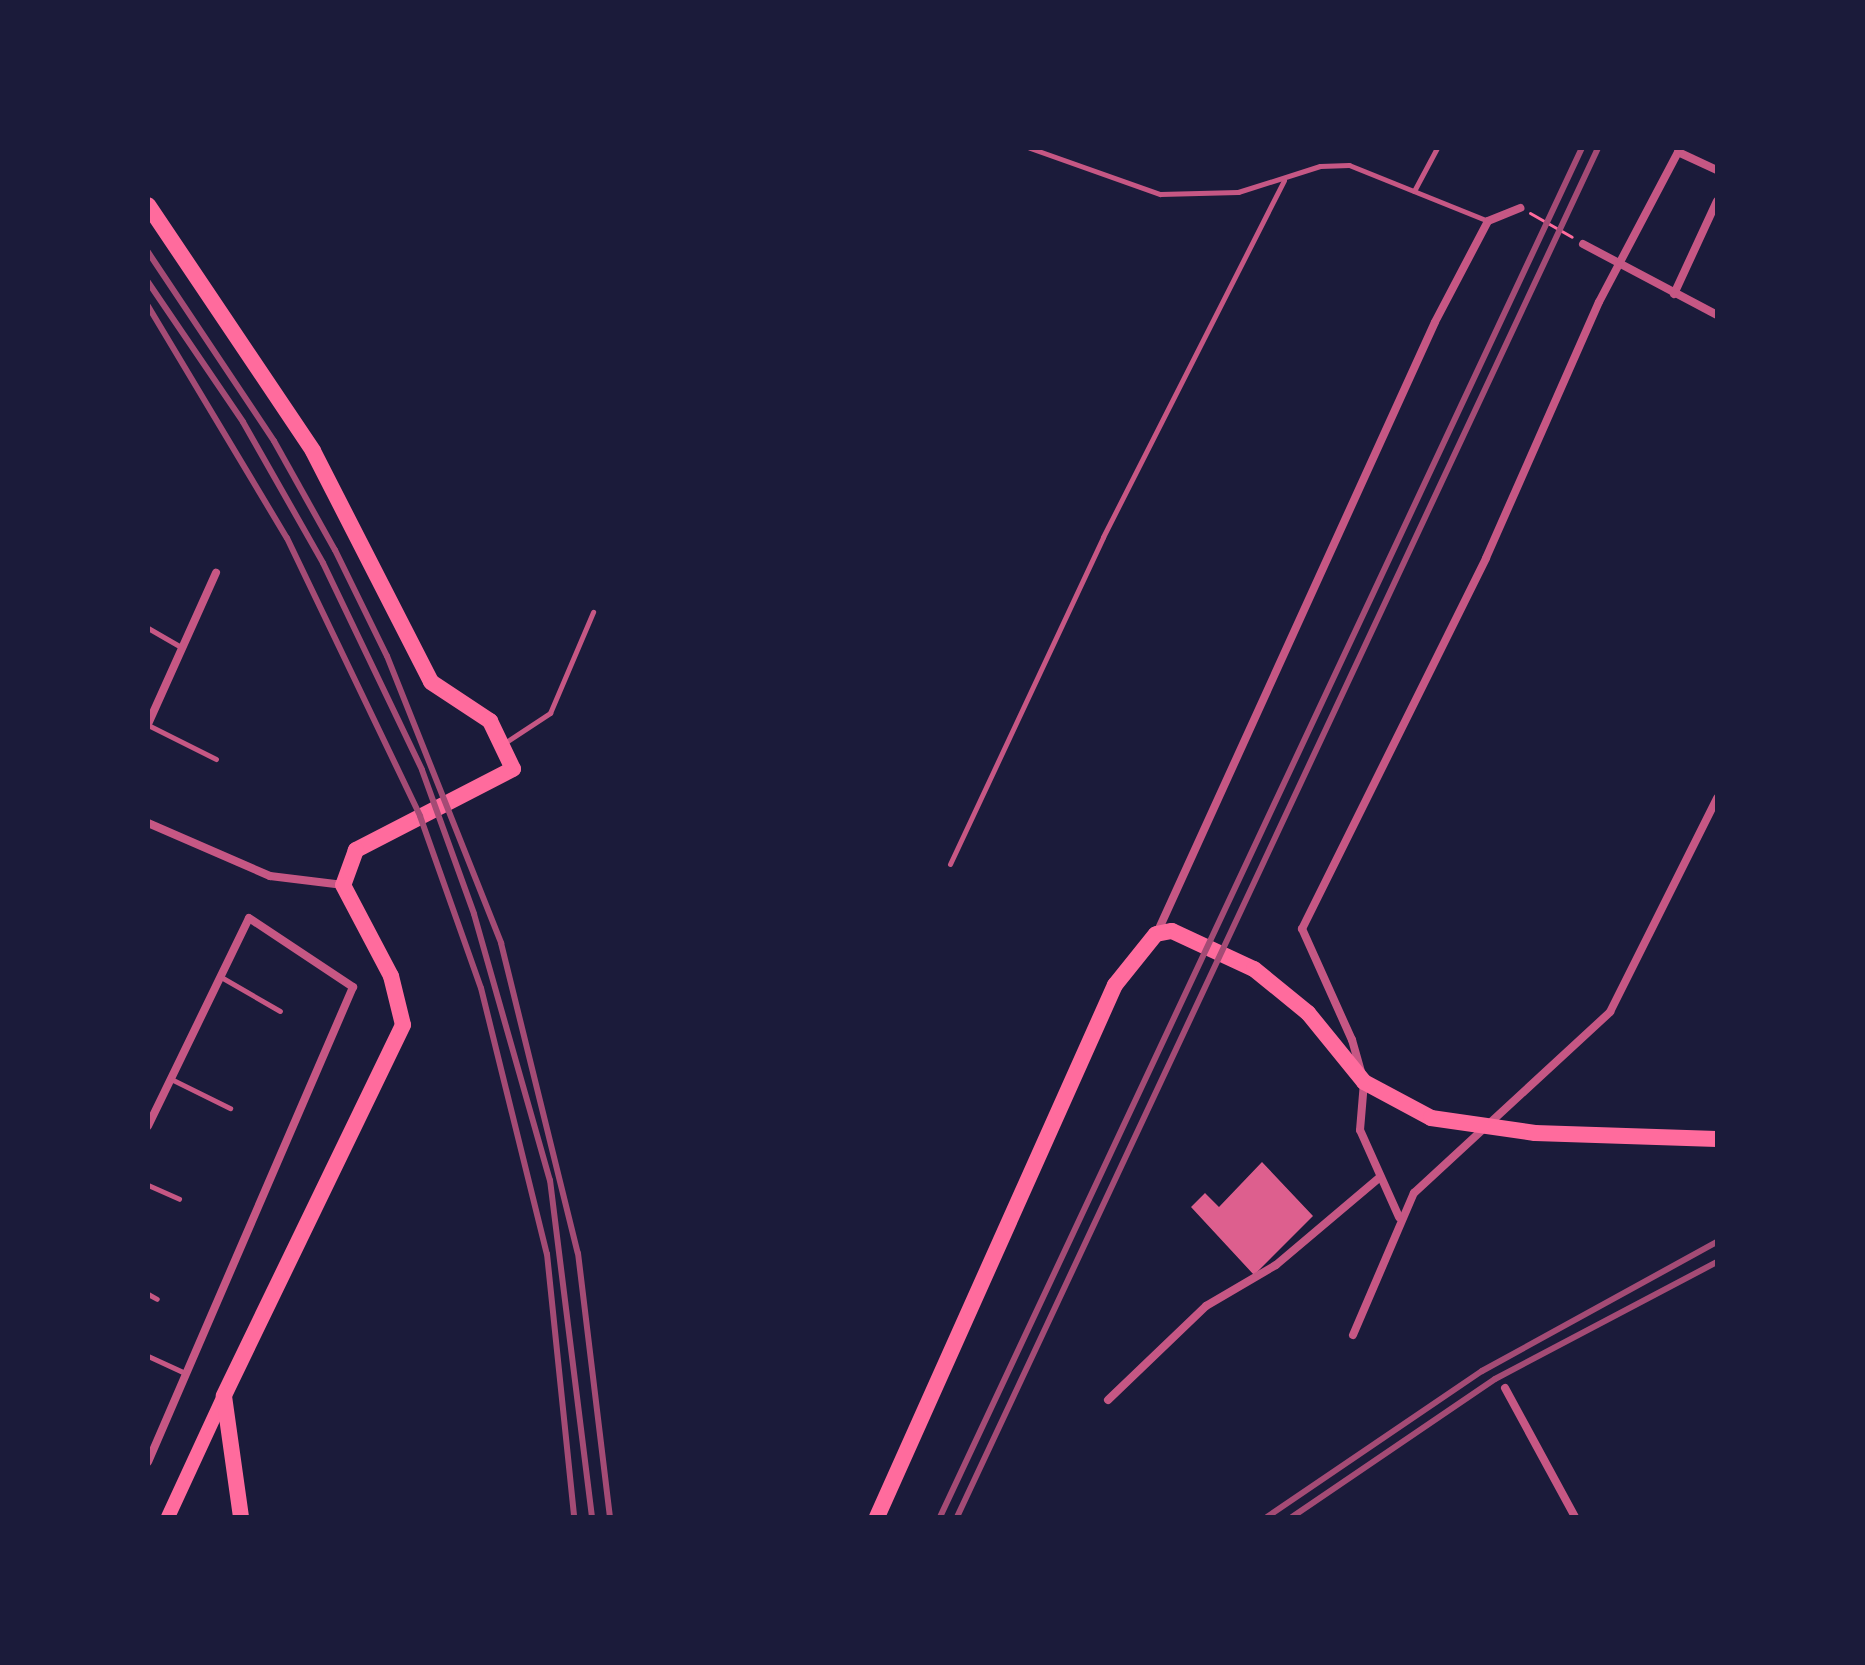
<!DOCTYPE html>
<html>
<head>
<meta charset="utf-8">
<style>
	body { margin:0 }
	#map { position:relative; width:1865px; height:1665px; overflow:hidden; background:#1b1b3a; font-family:"Alegreya Sans",sans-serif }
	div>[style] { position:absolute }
	.building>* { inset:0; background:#dd5f8e }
	.path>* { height:3px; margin:-1.5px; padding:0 1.5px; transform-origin:1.5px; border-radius:1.5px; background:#ff6b9d }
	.service>* { height:5px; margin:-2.5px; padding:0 2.5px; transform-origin:2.5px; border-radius:2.5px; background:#c65784 }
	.minor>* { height:8px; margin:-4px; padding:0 4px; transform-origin:4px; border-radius:4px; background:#c65784 }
	.secondary>* { height:14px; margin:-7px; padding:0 7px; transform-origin:7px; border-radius:7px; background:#ff6b9d }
	.primary>* { height:16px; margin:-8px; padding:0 8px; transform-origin:8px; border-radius:8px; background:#ff6b9d }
	.rail>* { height:6px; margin:-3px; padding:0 3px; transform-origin:3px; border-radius:3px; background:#a44b75 }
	span { translate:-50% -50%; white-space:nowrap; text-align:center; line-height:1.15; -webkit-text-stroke:6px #1b1b3a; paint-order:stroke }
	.frame { position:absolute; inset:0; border:150px solid #1b1b3a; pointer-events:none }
</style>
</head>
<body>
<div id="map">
	<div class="building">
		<i style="clip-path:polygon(1262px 1162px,1313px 1216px,1254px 1275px,1191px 1207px,1205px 1193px,1219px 1207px)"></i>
	</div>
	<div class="path">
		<i style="left:1530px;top:213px;width:48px;rotate:29.7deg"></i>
	</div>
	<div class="service">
		<i style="left:1030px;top:148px;width:138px;rotate:19.5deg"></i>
		<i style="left:1160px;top:194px;width:78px;rotate:-1.5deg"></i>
		<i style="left:1238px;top:192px;width:86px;rotate:-17.6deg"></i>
		<i style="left:1320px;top:166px;width:29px;rotate:-2deg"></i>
		<i style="left:1349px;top:165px;width:150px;rotate:21.9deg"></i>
		<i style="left:1414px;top:191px;width:49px;rotate:-61.9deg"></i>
		<i style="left:148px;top:628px;width:39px;rotate:30deg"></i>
		<i style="left:148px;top:725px;width:76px;rotate:26.6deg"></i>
		<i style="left:506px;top:742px;width:53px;rotate:-33.4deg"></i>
		<i style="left:550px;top:713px;width:110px;rotate:-66.9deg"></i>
		<i style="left:950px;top:864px;width:361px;rotate:-64.9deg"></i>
		<i style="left:1103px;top:537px;width:400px;rotate:-63.1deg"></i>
		<i style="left:221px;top:977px;width:68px;rotate:30deg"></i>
		<i style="left:171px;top:1079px;width:66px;rotate:26.2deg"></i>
		<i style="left:148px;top:1185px;width:34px;rotate:24deg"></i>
		<i style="left:148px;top:1294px;width:10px;rotate:29deg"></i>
		<i style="left:148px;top:1356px;width:41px;rotate:24.7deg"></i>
	</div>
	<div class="minor">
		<i style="left:1583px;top:244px;width:152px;rotate:27.9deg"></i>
		<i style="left:1674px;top:294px;width:102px;rotate:-65.2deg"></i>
		<i style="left:148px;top:724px;width:166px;rotate:-65.8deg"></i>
		<i style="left:148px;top:823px;width:133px;rotate:23.5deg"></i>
		<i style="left:270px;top:876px;width:74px;rotate:7deg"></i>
		<i style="left:1157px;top:933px;width:671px;rotate:-65.53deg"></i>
		<i style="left:1435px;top:322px;width:114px;rotate:-62.3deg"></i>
		<i style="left:1488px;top:221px;width:35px;rotate:-22deg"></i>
		<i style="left:148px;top:1126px;width:231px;rotate:-64.1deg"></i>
		<i style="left:249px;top:918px;width:125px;rotate:33.6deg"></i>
		<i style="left:353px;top:987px;width:517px;rotate:113.34deg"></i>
		<i style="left:1399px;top:1217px;width:95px;rotate:-114.1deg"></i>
		<i style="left:1360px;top:1130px;width:48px;rotate:-85.2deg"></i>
		<i style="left:1364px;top:1082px;width:44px;rotate:-105.9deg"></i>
		<i style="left:1352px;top:1040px;width:122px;rotate:-114.2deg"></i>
		<i style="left:1302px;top:929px;width:414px;rotate:-63.6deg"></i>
		<i style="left:1486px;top:558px;width:280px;rotate:-66.2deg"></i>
		<i style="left:1599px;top:302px;width:170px;rotate:-62.2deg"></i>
		<i style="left:1678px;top:152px;width:43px;rotate:24.8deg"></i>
		<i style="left:1353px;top:1335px;width:155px;rotate:-66.8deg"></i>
		<i style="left:1414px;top:1193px;width:267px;rotate:-42.7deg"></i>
		<i style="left:1610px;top:1012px;width:239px;rotate:-63.4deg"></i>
		<i style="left:1505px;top:1388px;width:147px;rotate:61.5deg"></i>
		<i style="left:1108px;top:1400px;width:136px;rotate:-43.8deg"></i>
		<i style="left:1206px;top:1306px;width:81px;rotate:-30.4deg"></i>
		<i style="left:1276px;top:1265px;width:135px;rotate:-40.2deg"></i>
	</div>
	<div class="secondary">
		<i style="left:168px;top:1517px;width:133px;rotate:-65.2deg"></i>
	</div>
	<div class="primary">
		<i style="left:148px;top:205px;width:296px;rotate:56.1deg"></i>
		<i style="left:313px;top:451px;width:259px;rotate:62.9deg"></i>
		<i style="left:431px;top:682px;width:71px;rotate:33.5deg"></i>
		<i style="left:490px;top:721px;width:53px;rotate:64.4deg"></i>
		<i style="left:513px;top:769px;width:177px;rotate:152.7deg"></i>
		<i style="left:356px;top:850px;width:37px;rotate:110deg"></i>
		<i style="left:343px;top:885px;width:103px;rotate:62.2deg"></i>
		<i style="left:391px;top:976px;width:50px;rotate:76.2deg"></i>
		<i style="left:403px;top:1025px;width:412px;rotate:115.8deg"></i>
		<i style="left:224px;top:1396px;width:122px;rotate:82deg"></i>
		<i style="left:877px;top:1517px;width:583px;rotate:-65.9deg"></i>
		<i style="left:1115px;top:985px;width:65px;rotate:-51.2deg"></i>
		<i style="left:1156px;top:934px;width:16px;rotate:-11deg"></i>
		<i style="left:1172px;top:931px;width:90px;rotate:24.9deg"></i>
		<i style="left:1254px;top:969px;width:70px;rotate:39.2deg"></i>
		<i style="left:1308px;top:1013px;width:89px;rotate:50.9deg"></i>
		<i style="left:1364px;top:1082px;width:76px;rotate:28.2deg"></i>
		<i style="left:1431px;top:1118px;width:105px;rotate:8.2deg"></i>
		<i style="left:1535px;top:1133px;width:182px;rotate:1.9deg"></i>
	</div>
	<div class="rail">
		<i style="left:148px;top:252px;width:227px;rotate:56.3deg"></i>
		<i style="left:274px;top:441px;width:125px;rotate:60.8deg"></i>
		<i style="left:335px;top:550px;width:118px;rotate:63.9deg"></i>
		<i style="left:387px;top:656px;width:309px;rotate:68.3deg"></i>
		<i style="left:501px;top:943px;width:319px;rotate:76.1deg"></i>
		<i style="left:578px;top:1253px;width:266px;rotate:83.1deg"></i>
		<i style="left:148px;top:282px;width:169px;rotate:55.8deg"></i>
		<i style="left:243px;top:422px;width:162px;rotate:60.4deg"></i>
		<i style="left:323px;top:563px;width:229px;rotate:64.4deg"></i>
		<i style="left:422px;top:770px;width:153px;rotate:70.1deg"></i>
		<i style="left:474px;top:914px;width:277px;rotate:74.1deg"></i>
		<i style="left:550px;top:1180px;width:340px;rotate:82.9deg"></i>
		<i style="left:148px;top:306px;width:270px;rotate:59.1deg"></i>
		<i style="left:287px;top:538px;width:308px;rotate:64.4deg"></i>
		<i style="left:420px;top:816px;width:182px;rotate:70.5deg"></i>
		<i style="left:481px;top:988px;width:274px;rotate:76.1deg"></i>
		<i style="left:547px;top:1254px;width:264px;rotate:84.1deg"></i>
		<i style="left:940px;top:1517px;width:1512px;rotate:-64.88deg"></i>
		<i style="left:957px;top:1517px;width:1512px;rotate:-64.91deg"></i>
		<i style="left:1267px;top:1517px;width:260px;rotate:-34.2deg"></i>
		<i style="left:1482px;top:1371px;width:268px;rotate:-28.8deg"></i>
		<i style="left:1292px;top:1517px;width:245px;rotate:-34.2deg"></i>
		<i style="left:1495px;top:1379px;width:251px;rotate:-27.8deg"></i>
	</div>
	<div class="frame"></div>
</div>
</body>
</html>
